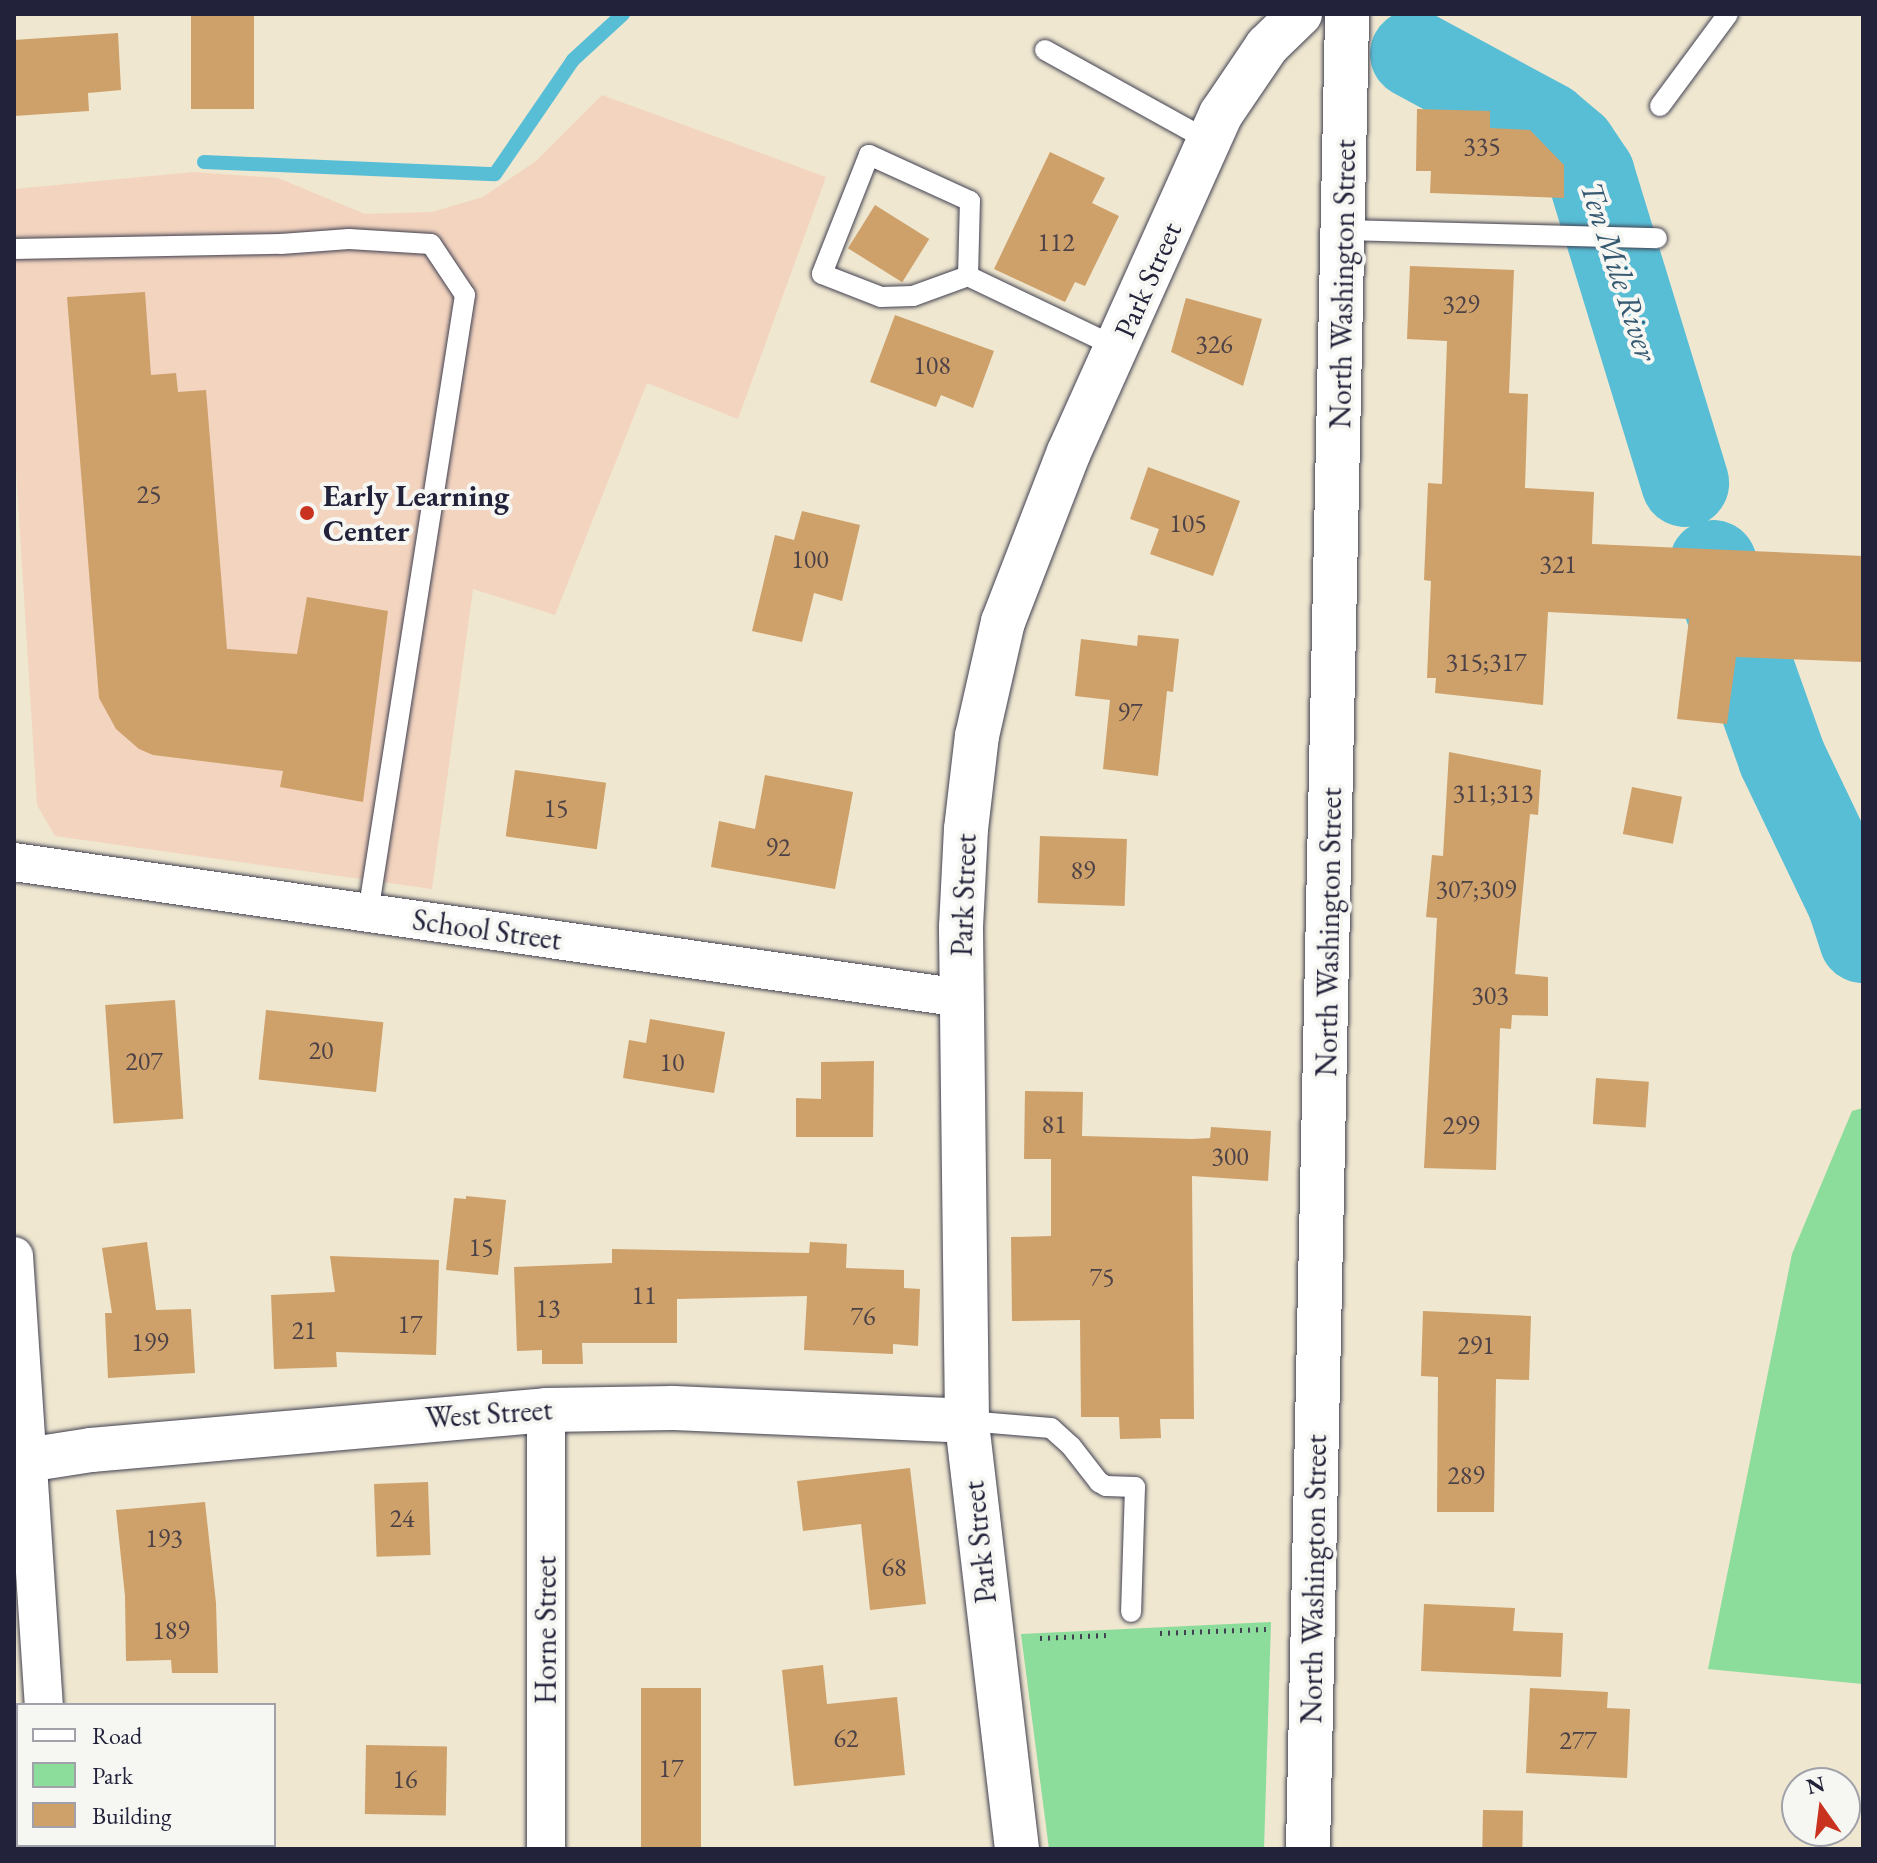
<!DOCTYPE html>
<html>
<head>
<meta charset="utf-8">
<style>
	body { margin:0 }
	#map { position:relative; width:1877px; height:1863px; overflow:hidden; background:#efe7d0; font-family:"EB Garamond",serif }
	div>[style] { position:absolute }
	.built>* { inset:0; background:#f3d4bf }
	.green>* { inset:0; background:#8cdc9b }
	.stream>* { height:14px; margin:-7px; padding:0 7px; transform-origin:7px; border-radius:7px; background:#58bed6 }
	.river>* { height:88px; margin:-44px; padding:0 44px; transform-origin:44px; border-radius:44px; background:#58bed6 }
	.building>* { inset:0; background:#cea06a; transform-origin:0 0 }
	.path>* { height:5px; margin-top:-2.5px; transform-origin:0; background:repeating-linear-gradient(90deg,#414051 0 2px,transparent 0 8px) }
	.roads { filter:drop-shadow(0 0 2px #414051) drop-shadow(0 0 2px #414051) }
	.lane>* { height:20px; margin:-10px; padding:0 10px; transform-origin:10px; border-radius:10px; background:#fff }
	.street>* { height:38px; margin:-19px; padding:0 19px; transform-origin:19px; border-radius:19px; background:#fff }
	.secondary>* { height:44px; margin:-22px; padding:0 22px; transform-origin:22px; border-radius:22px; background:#fff }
	.dots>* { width:22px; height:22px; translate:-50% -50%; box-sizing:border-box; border:4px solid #f6f6f2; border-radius:50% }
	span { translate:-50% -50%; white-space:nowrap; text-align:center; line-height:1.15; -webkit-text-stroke:8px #f6f6f2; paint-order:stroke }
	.number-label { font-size:26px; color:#4d4247 }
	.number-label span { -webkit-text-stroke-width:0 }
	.street-label { font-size:30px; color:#22223b }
	.poi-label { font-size:30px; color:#22223b; font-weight:700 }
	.left { translate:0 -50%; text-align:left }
	.water-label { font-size:32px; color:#355971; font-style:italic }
	.frame { position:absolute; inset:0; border:16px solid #22223b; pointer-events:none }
	.legend { position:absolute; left:16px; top:1703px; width:260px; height:144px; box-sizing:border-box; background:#f6f6f2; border:2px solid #a1a1a9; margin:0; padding:10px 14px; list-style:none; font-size:24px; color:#22223b }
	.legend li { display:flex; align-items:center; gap:16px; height:40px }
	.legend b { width:40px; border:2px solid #a1a1a9 }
	.north { position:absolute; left:1781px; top:1767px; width:80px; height:80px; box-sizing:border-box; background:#f6f6f2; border:2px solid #a1a1a9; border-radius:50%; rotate:346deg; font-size:22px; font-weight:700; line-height:32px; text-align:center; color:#22223b }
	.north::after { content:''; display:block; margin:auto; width:28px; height:36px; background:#c8321e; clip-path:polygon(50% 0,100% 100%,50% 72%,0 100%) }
</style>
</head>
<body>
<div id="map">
	<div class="built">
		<i style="clip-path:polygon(602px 95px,826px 177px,738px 419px,647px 383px,555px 615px,473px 589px,432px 889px,55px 836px,37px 805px,14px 437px,14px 189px,193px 172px,278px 178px,365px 214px,432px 212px,483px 197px,536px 161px)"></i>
	</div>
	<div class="green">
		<i style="clip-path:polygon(1863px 1108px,1863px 1684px,1708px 1669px,1792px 1254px,1852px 1111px)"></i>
		<i style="clip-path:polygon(1271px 1622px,1264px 1849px,1049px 1849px,1021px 1634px)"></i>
	</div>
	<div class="stream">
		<i style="left:204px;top:162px;width:291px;rotate:2.4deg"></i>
		<i style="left:495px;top:174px;width:138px;rotate:-55.6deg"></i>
		<i style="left:573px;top:60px;width:68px;rotate:-42.6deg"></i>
	</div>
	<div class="river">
		<i style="left:1414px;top:54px;width:151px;rotate:28.4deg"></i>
		<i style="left:1547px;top:126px;width:34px;rotate:40deg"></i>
		<i style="left:1573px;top:148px;width:32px;rotate:56deg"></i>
		<i style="left:1591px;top:175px;width:322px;rotate:73deg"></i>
		<i style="left:1713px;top:564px;width:206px;rotate:70.4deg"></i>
		<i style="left:1782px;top:758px;width:160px;rotate:64.4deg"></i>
		<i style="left:1851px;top:902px;width:39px;rotate:72deg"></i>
	</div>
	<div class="building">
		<i style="left:191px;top:14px;width:63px;height:95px"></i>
		<i style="clip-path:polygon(118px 33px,121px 90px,88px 93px,89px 111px,14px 116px,14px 40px)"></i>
		<i style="clip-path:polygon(1417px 109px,1490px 111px,1490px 128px,1530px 130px,1564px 165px,1564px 198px,1430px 193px,1431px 171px,1416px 171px)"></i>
		<i style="clip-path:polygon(1050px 152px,1105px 178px,1092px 203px,1119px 216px,1085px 286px,1075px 282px,1065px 302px,994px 269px)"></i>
		<i style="left:875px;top:205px;width:64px;height:51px;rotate:32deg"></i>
		<i style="clip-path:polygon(1410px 266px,1514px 270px,1509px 393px,1528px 394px,1525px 488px,1594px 492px,1592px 544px,1863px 556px,1863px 662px,1736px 657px,1727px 724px,1677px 719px,1689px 619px,1548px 612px,1543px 705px,1435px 693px,1436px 678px,1427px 678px,1431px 581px,1424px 580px,1428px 483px,1442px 484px,1447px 341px,1407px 339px)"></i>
		<i style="clip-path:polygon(145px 292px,151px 375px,176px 373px,178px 392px,206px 390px,227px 649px,297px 654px,307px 597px,388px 611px,363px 802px,280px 787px,283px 771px,153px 755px,139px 749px,116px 729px,99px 698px,67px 297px)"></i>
		<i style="clip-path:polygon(1186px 298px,1262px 319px,1243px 386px,1171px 352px)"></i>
		<i style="clip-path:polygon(895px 315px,994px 351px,973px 408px,941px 395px,936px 407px,870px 382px)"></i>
		<i style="clip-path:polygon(1148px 467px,1240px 501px,1213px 576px,1150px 554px,1159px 529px,1130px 519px)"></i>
		<i style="clip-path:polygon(802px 511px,860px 525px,842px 601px,814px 593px,802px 642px,752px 631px,775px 535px,794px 540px)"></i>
		<i style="clip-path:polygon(1138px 635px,1179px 639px,1173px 692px,1167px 691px,1158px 776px,1103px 769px,1110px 700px,1075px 696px,1081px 639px,1137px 646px)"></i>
		<i style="clip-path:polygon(1449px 752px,1541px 770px,1538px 815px,1530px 814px,1515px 974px,1548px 977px,1548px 1016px,1512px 1015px,1511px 1029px,1500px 1028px,1496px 1170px,1424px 1168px,1437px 918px,1426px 917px,1432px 855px,1443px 856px)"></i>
		<i style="left:515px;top:770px;width:92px;height:67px;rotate:8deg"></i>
		<i style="clip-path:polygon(765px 775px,853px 792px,835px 889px,711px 867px,719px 821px,755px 829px)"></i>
		<i style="left:1632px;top:787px;width:51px;height:48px;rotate:11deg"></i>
		<i style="left:1040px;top:836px;width:87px;height:67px;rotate:2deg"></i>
		<i style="left:175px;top:1000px;width:119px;height:70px;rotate:86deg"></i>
		<i style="left:266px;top:1010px;width:118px;height:70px;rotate:6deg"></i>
		<i style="clip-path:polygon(650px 1019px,725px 1032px,714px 1093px,623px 1078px,629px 1040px,646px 1043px)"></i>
		<i style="clip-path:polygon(874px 1061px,873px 1137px,796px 1137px,796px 1098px,821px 1099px,821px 1062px)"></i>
		<i style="left:1596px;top:1078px;width:53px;height:46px;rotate:4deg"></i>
		<i style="clip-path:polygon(1025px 1091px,1083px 1092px,1082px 1136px,1192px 1139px,1210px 1138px,1211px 1127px,1271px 1131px,1268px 1181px,1192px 1176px,1194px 1419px,1160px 1419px,1161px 1438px,1120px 1439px,1119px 1417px,1081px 1417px,1080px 1320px,1012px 1321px,1011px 1237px,1051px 1236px,1051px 1159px,1024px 1159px)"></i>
		<i style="clip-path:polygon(466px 1196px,506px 1200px,498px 1275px,446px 1270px,454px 1198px,466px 1199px)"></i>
		<i style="clip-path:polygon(147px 1242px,156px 1310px,191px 1309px,195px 1373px,108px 1378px,105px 1313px,112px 1313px,102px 1248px)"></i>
		<i style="clip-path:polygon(810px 1242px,847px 1244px,846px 1268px,904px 1270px,904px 1288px,920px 1289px,918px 1346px,893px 1344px,893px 1354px,804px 1350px,807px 1296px,677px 1299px,677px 1343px,582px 1343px,583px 1364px,542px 1364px,542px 1350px,517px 1351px,514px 1267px,612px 1263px,612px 1249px,809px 1253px)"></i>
		<i style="clip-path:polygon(330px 1256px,439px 1260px,436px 1355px,336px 1352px,337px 1367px,274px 1369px,271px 1295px,335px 1292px)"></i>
		<i style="clip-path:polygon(1423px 1311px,1531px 1316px,1529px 1380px,1496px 1379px,1494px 1512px,1437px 1512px,1438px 1377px,1421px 1376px)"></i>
		<i style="clip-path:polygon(910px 1468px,926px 1604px,870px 1610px,861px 1524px,803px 1531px,797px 1481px)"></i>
		<i style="left:428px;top:1482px;width:73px;height:54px;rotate:88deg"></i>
		<i style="clip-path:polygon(205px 1502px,216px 1603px,218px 1673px,172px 1673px,171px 1660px,126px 1661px,125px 1596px,116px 1510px)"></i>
		<i style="clip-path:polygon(1424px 1604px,1515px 1608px,1513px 1631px,1563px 1633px,1561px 1677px,1421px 1671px)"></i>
		<i style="clip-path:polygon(823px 1665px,827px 1704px,897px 1697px,905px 1775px,794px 1786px,782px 1670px)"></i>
		<i style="left:701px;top:1688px;width:161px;height:60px;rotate:90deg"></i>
		<i style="clip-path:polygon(1530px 1688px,1608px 1692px,1607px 1708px,1630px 1709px,1627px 1778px,1526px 1773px)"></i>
		<i style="left:366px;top:1745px;width:81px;height:69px;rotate:1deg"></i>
		<i style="left:1483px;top:1810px;width:40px;height:39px;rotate:1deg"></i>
	</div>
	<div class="path">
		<i style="left:1160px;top:1633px;width:106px;rotate:-2.2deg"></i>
		<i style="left:1040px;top:1638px;width:66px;rotate:-2.6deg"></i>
	</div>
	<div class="roads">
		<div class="lane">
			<i style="left:1045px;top:50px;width:188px;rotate:29deg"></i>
			<i style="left:1660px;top:106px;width:114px;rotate:-53.5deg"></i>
			<i style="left:1345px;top:230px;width:312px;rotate:1.5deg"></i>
			<i style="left:14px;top:249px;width:267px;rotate:-1.1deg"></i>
			<i style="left:281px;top:244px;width:68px;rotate:-4.2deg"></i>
			<i style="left:349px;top:239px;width:82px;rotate:3.5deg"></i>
			<i style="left:431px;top:244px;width:61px;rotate:56.3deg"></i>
			<i style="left:465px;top:295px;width:626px;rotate:98.92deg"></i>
			<i style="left:968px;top:276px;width:75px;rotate:-88.5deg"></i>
			<i style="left:970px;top:201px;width:111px;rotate:-155.5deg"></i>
			<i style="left:869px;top:155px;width:128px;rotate:111.6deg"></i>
			<i style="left:822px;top:274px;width:63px;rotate:21.3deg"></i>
			<i style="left:881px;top:297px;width:32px;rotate:-2deg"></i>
			<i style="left:913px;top:296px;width:59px;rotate:-20deg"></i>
			<i style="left:968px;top:276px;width:166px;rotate:25.6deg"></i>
			<i style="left:967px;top:1421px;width:84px;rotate:4.8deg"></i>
			<i style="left:1051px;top:1428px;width:27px;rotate:42deg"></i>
			<i style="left:1071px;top:1446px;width:46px;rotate:52.1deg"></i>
			<i style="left:1099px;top:1482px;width:8px;rotate:30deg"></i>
			<i style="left:1106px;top:1486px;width:29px;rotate:2deg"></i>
			<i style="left:1135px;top:1487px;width:125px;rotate:91.8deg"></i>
		</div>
		<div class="street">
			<i style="left:14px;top:862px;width:957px;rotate:8.17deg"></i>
			<i style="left:14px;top:1256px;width:450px;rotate:86.2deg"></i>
			<i style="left:546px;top:1410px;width:439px;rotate:90deg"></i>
			<i style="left:53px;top:1845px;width:4px;rotate:76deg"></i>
		</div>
		<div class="secondary">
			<i style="left:14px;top:1462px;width:78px;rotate:-8.9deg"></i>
			<i style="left:91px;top:1450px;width:457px;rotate:-5deg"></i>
			<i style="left:546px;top:1410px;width:127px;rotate:-0.9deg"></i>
			<i style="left:673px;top:1408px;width:294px;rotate:2.5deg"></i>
			<i style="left:1017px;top:1849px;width:431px;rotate:-96.7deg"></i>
			<i style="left:967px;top:1421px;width:494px;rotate:-90.7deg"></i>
			<i style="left:961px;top:927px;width:98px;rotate:-87.1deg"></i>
			<i style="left:966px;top:829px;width:94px;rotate:-83.3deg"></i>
			<i style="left:977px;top:736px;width:117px;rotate:-77.2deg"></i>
			<i style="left:1003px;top:622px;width:182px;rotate:-68.8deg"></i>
			<i style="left:1069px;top:452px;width:371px;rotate:-65.8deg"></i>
			<i style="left:1221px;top:114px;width:82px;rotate:-55.9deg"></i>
			<i style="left:1267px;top:46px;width:46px;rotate:-44.1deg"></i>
			<i style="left:1308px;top:1849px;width:1835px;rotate:-88.78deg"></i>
		</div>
	</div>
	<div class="dots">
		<i style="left:307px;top:513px;background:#c8321e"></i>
	</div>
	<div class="number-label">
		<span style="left:1482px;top:147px">335</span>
		<span style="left:1056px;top:243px">112</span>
		<span style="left:1461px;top:305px">329</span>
		<span style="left:1214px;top:345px">326</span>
		<span style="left:932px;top:366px">108</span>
		<span style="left:149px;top:495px">25</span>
		<span style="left:1188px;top:524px">105</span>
		<span style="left:810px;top:560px">100</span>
		<span style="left:1558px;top:565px">321</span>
		<span style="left:1486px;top:663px">315;317</span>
		<span style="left:1130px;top:713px">97</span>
		<span style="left:1493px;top:794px">311;313</span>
		<span style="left:556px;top:809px">15</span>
		<span style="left:778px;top:848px">92</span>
		<span style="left:1083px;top:871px">89</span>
		<span style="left:1476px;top:890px">307;309</span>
		<span style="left:1490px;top:996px">303</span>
		<span style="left:321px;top:1051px">20</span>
		<span style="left:144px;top:1062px">207</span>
		<span style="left:672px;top:1063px">10</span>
		<span style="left:1054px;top:1125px">81</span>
		<span style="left:1461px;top:1126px">299</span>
		<span style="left:1230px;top:1157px">300</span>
		<span style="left:481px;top:1248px">15</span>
		<span style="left:1102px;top:1278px">75</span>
		<span style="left:644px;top:1296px">11</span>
		<span style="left:548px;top:1309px">13</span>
		<span style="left:863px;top:1317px">76</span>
		<span style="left:410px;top:1325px">17</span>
		<span style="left:304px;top:1331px">21</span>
		<span style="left:150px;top:1343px">199</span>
		<span style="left:1476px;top:1346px">291</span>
		<span style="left:1466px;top:1476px">289</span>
		<span style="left:402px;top:1519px">24</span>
		<span style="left:164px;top:1539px">193</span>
		<span style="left:894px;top:1568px">68</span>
		<span style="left:171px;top:1631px">189</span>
		<span style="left:846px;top:1739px">62</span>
		<span style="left:1578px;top:1741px">277</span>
		<span style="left:671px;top:1769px">17</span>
		<span style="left:405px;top:1780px">16</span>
	</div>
	<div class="street-label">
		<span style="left:1148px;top:280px;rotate:-66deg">Park Street</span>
		<span style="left:1343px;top:284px;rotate:-89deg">North Washington Street</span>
		<span style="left:964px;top:895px;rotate:-88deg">Park Street</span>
		<span style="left:487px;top:930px;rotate:8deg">School Street</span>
		<span style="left:1329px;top:932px;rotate:-89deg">North Washington Street</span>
		<span style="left:489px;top:1414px;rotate:-4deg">West Street</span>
		<span style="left:980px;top:1542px;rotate:-96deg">Park Street</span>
		<span style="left:1314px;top:1579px;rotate:-89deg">North Washington Street</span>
		<span style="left:546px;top:1630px;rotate:-90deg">Horne Street</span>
	</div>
	<div class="poi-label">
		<span class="left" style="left:323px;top:513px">Early Learning<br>Center</span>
	</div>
	<div class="water-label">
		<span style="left:1619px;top:271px;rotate:72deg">Ten Mile River</span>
	</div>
	<div class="frame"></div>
	<ul class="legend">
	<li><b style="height:10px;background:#fff"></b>Road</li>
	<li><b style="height:22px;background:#8cdc9b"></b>Park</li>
	<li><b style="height:22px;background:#cea06a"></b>Building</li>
	</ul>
	<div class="north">N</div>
</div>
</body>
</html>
